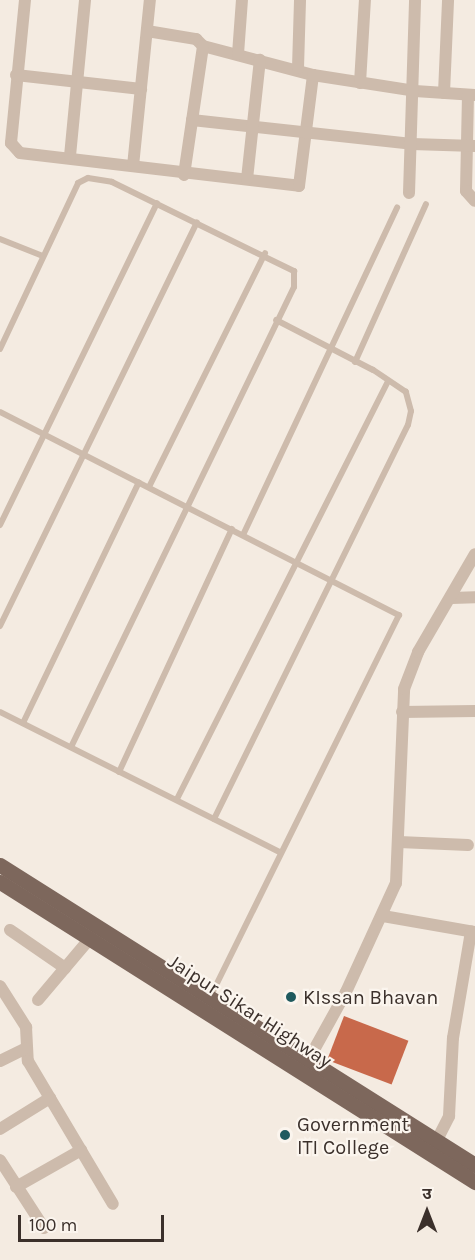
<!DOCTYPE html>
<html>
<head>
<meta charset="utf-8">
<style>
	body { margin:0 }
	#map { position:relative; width:475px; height:1260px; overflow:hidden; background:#f4ebe1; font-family:Karla,"Noto Sans Devanagari",sans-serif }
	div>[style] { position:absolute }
	.building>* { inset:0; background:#c8694b; transform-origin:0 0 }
	.lane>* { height:6px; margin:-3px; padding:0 3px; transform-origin:3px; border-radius:3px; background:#cdbbac }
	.street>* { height:12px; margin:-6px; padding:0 6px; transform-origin:6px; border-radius:6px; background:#cdbbac }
	.primary>* { height:15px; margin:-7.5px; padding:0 7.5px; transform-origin:7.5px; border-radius:7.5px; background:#7d675c }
	.dots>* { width:16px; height:16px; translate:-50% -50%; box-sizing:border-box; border:3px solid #fbf5ee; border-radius:50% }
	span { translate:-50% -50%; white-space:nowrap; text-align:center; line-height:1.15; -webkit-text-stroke:4.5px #fbf5ee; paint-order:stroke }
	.poi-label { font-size:20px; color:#3b302b }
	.left { translate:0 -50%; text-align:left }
	.street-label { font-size:20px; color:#3b302b }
	.north { position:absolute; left:397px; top:1182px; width:60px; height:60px; -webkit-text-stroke:4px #fbf5ee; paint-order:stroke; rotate:0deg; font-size:16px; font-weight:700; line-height:24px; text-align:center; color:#3b302b }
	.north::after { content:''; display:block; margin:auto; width:21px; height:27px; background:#3b302b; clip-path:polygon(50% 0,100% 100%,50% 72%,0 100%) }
	.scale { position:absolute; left:18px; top:1215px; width:146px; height:27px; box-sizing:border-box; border:3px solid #3b302b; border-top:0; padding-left:8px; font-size:18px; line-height:21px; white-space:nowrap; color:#3b302b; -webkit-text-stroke:4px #fbf5ee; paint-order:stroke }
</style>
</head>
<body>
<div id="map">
	<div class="building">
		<i style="left:344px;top:1016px;width:69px;height:47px;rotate:21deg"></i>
	</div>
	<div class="lane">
		<i style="left:0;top:239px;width:46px;rotate:21.6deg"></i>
		<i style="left:0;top:349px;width:183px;rotate:-64.8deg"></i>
		<i style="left:78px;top:183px;width:11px;rotate:-27deg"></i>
		<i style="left:88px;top:178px;width:24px;rotate:9deg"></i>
		<i style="left:112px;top:182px;width:203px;rotate:26.1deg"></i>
		<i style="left:294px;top:271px;width:16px;rotate:90deg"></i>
		<i style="left:294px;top:287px;width:511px;rotate:115.86deg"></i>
		<i style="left:355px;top:362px;width:173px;rotate:-65.8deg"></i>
		<i style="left:0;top:412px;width:448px;rotate:27deg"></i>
		<i style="left:399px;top:615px;width:425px;rotate:116.3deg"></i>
		<i style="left:149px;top:487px;width:261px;rotate:-63.6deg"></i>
		<i style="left:0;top:525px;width:358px;rotate:-64deg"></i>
		<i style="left:243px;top:535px;width:362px;rotate:-64.8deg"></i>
		<i style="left:0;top:626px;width:449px;rotate:-64deg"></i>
		<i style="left:0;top:712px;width:312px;rotate:26.6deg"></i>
		<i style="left:23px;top:723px;width:267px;rotate:-64.3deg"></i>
		<i style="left:119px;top:772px;width:268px;rotate:-65.1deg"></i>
		<i style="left:177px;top:799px;width:468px;rotate:-63.2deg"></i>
		<i style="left:214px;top:819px;width:439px;rotate:-63.8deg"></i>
		<i style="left:408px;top:425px;width:14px;rotate:-78deg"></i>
		<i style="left:411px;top:411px;width:20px;rotate:-105deg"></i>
		<i style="left:406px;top:392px;width:40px;rotate:-146deg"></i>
		<i style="left:373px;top:370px;width:109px;rotate:-152.7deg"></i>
	</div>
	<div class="street">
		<i style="left:25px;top:0;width:144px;rotate:95.6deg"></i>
		<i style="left:11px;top:143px;width:13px;rotate:48deg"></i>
		<i style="left:20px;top:153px;width:281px;rotate:6.7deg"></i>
		<i style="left:299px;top:186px;width:112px;rotate:-82.8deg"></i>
		<i style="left:147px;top:31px;width:50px;rotate:9.3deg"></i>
		<i style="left:196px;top:39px;width:10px;rotate:45deg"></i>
		<i style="left:203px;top:46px;width:114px;rotate:14.8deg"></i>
		<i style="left:313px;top:75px;width:103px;rotate:8.9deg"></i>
		<i style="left:415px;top:91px;width:60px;rotate:3.8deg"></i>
		<i style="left:238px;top:54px;width:54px;rotate:-85.8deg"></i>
		<i style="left:298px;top:68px;width:68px;rotate:-88.3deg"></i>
		<i style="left:16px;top:75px;width:126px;rotate:6.4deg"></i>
		<i style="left:360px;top:83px;width:83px;rotate:-86.6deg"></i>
		<i style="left:444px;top:93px;width:93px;rotate:-87.5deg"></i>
		<i style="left:468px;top:95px;width:96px;rotate:91.2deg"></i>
		<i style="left:466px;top:191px;width:13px;rotate:48deg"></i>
		<i style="left:192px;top:120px;width:221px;rotate:6.2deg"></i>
		<i style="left:412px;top:144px;width:63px;rotate:1.8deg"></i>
		<i style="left:70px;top:156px;width:157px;rotate:-84.5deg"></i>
		<i style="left:133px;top:166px;width:167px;rotate:-84.2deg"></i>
		<i style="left:184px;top:175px;width:130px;rotate:-81.6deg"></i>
		<i style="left:247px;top:179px;width:120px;rotate:-83.8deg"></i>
		<i style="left:409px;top:193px;width:193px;rotate:-88.2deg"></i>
		<i style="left:452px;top:598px;width:23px;rotate:-2deg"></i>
		<i style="left:402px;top:712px;width:73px;rotate:-0.8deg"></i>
		<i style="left:399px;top:842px;width:69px;rotate:2.5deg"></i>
		<i style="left:383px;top:916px;width:93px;rotate:9.9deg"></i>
		<i style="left:10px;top:930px;width:67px;rotate:34.6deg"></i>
		<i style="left:0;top:986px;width:49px;rotate:57.6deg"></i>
		<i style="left:26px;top:1027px;width:34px;rotate:87deg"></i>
		<i style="left:28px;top:1061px;width:166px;rotate:59.3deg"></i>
		<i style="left:38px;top:1000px;width:82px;rotate:-49.9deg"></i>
		<i style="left:0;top:1061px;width:28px;rotate:-26deg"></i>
		<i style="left:305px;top:1066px;width:85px;rotate:-61deg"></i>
		<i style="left:346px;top:992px;width:120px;rotate:-65.4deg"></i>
		<i style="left:396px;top:883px;width:194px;rotate:-87.6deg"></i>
		<i style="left:404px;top:689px;width:40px;rotate:-69deg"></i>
		<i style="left:418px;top:652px;width:113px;rotate:-59.8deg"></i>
		<i style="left:0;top:1129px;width:59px;rotate:-31.8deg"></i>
		<i style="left:437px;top:1140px;width:27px;rotate:-63deg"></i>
		<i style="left:449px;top:1116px;width:78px;rotate:-87.1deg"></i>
		<i style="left:453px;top:1038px;width:108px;rotate:-80.4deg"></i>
		<i style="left:0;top:1160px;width:81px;rotate:57.1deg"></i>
		<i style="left:16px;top:1187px;width:75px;rotate:-29.6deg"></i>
	</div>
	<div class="primary">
		<i style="left:0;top:865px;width:562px;rotate:32.28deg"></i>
		<i style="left:0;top:882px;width:562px;rotate:32.28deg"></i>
	</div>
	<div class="dots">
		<i style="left:291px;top:997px;background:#1f5a5e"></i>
		<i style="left:285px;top:1135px;background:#1f5a5e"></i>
	</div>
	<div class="poi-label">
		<span class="left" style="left:303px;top:997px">KIssan Bhavan</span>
		<span class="left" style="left:297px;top:1136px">Government<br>ITI College</span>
	</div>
	<div class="street-label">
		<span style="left:250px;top:1011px;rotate:33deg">Jaipur Sikar Highway</span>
	</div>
	<div class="north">उ</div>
	<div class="scale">100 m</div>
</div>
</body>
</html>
